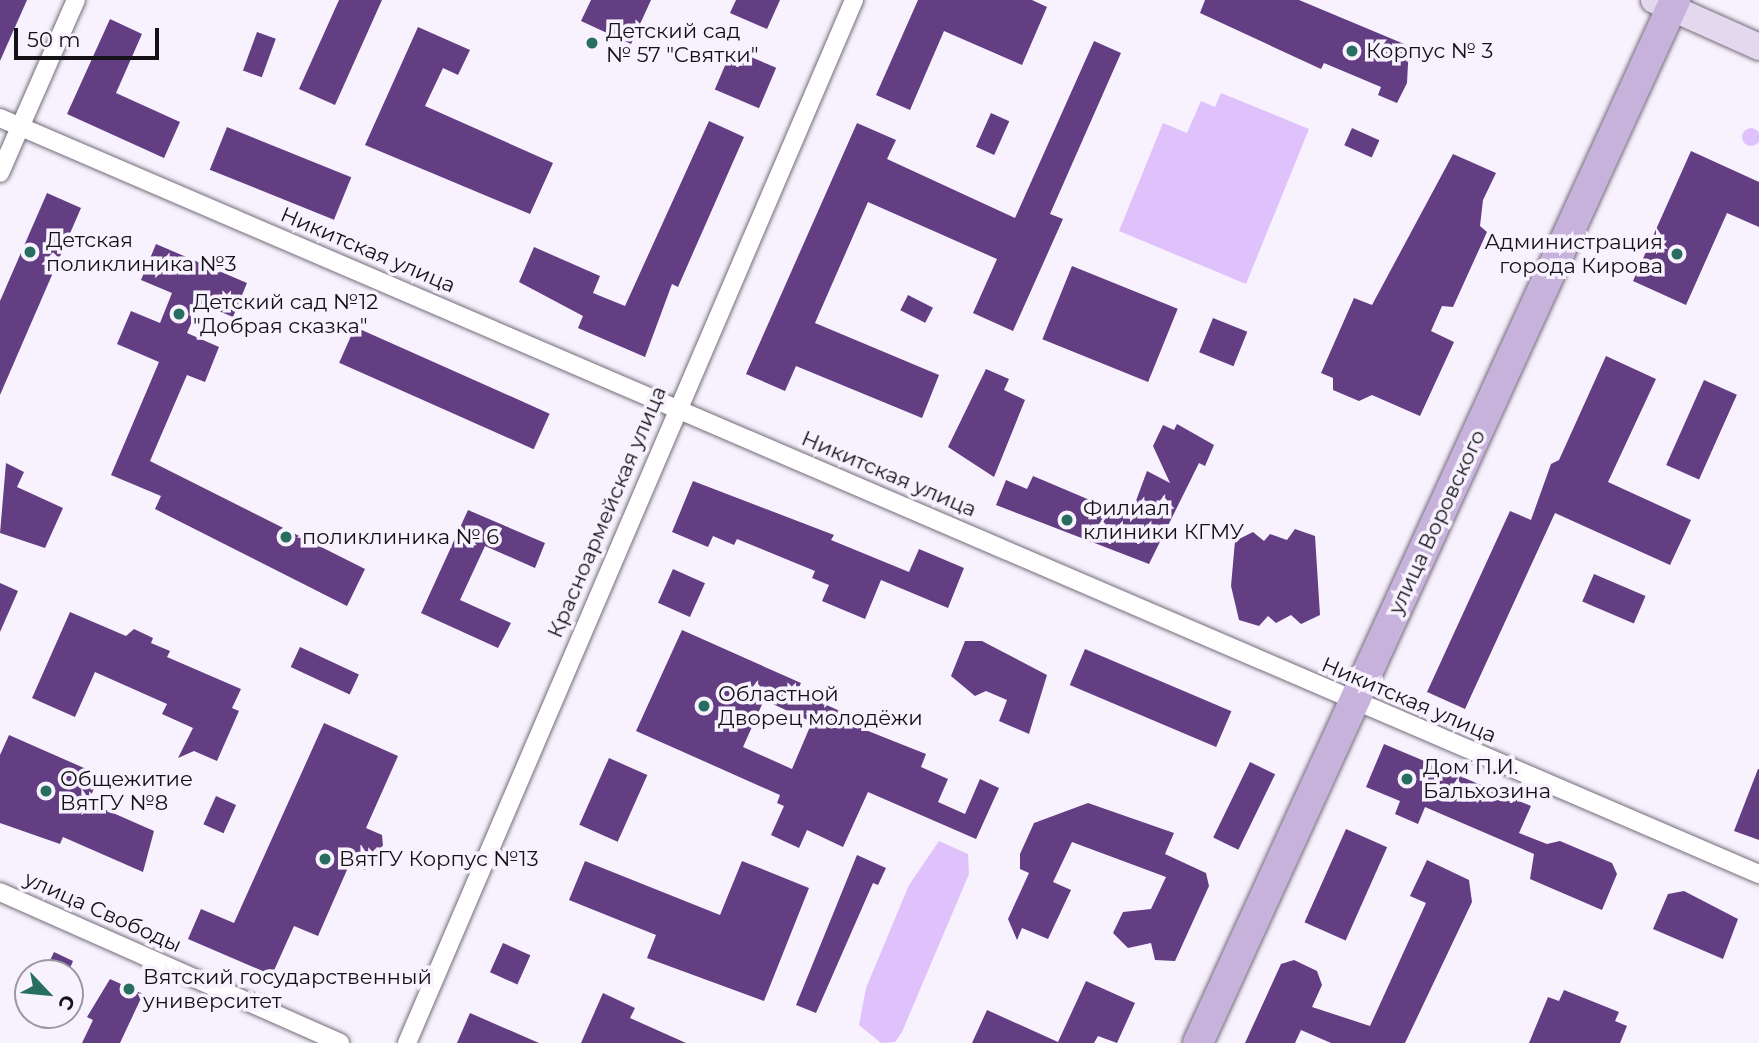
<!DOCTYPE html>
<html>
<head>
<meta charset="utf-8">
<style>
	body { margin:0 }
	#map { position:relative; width:1759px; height:1043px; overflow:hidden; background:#f7f2fd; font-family:Montserrat,sans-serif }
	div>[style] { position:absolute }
	.green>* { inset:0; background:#dfc2fb }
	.round { border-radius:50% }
	.building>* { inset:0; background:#643e83; transform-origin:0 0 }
	.roads { filter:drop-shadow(0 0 2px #746c7c) drop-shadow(0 0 2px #746c7c) }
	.minor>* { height:18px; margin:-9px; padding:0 9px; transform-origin:9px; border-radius:9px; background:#fff }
	.secondary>* { height:26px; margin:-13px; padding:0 13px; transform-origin:13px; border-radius:13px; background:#e3d8ed }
	.primary>* { height:30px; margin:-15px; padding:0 15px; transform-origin:15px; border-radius:15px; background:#c7b2db }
	.dots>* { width:19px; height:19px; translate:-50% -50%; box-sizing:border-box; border:4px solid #f7f2fd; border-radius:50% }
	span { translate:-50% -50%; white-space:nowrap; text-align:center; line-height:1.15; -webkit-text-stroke:7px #f7f2fd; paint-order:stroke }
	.poi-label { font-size:21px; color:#141117 }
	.left { translate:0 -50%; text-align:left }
	.right { translate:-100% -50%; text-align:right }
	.street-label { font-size:21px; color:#141117 }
	.north { position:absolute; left:14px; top:959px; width:70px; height:70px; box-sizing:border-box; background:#f7f2fd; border:2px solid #9c98a1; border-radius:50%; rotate:116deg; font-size:19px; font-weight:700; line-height:28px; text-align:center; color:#141117 }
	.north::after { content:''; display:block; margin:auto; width:24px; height:32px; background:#276d60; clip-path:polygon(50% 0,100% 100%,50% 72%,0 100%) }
	.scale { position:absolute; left:14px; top:28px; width:145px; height:32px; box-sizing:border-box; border:4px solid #141117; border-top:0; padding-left:9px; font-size:21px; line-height:24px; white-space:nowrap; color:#141117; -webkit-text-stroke:5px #f7f2fd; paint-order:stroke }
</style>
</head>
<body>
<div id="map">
	<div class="green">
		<i style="clip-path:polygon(1221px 93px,1309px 129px,1246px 284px,1119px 231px,1163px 123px,1187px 133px,1201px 101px,1215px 107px)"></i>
		<i class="round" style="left:1742px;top:128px;width:18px;height:18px"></i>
		<i style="clip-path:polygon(939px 841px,968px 854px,969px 874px,902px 1032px,895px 1042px,881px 1043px,859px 1025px,866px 988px,909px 885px)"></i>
	</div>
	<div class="building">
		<i style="clip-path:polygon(0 0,27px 0,0 61px)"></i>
		<i style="clip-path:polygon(339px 0,382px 0,335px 105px,299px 89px)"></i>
		<i style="clip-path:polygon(591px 0,651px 0,631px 44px,581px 21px)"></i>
		<i style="clip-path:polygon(736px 0,780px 0,767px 29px,730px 13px)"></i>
		<i style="clip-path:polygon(918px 0,1032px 0,1047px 7px,1022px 65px,944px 31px,910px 110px,876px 95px)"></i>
		<i style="clip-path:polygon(1205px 0,1299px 0,1409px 46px,1407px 83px,1397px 103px,1378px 95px,1381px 87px,1324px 63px,1321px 69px,1200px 13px)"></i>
		<i style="clip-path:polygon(110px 19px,142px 34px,116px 93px,180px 122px,164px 158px,67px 114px)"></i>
		<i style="clip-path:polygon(418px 27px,470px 50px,458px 75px,443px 68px,425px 106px,553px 163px,530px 214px,365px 145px)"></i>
		<i style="left:257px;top:32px;width:20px;height:41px;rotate:20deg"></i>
		<i style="clip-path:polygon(1094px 41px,1121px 53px,1050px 214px,1063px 219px,1013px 331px,973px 313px,997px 259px,868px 202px,815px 323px,939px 375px,922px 418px,796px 366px,785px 391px,746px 374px,857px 123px,896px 140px,887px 159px,1015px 218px)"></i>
		<i style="left:732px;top:49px;width:48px;height:44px;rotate:23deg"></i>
		<i style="left:991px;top:113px;width:20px;height:37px;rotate:24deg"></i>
		<i style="clip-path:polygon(709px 121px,744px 137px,678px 287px,672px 284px,645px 357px,578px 328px,583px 316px,519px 282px,534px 247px,600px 276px,593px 293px,625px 306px)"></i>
		<i style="left:227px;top:127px;width:134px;height:46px;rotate:22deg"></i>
		<i style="left:1352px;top:128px;width:30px;height:19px;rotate:24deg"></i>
		<i style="clip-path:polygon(1691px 151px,1759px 182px,1759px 227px,1727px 213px,1686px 305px,1633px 281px)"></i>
		<i style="clip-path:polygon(1453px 154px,1496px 173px,1483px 200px,1480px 226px,1487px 232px,1453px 307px,1442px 306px,1431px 331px,1454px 342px,1420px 416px,1372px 395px,1359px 401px,1333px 390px,1333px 378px,1321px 373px,1354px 298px,1372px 305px)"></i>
		<i style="clip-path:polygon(47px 193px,81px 208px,0 395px,0 301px)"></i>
		<i style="clip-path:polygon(156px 244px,247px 283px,233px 317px,200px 303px,187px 333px,219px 347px,205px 382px,187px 375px,150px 461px,365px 569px,347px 606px,155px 509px,161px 496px,111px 475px,159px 362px,117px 344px,131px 311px,160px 323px,172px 293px,141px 280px)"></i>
		<i style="left:1072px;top:266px;width:114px;height:79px;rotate:22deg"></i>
		<i style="left:908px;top:295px;width:28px;height:17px;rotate:27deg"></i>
		<i style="left:1213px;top:318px;width:37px;height:37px;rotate:22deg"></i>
		<i style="left:355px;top:327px;width:213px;height:39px;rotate:24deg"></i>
		<i style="clip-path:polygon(1606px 356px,1656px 379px,1608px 482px,1691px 520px,1670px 565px,1555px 513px,1465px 709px,1427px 692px,1510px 511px,1531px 520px,1551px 464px,1559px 460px)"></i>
		<i style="clip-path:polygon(986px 369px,1009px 379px,1004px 390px,1025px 400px,994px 477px,948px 447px)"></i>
		<i style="left:1704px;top:380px;width:36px;height:93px;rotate:24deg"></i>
		<i style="clip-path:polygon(1177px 424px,1214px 445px,1205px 466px,1199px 463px,1149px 564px,996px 505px,1006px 480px,1027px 489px,1033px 476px,1130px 517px,1147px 471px,1170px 483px,1153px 446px,1163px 425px,1174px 430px)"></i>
		<i style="clip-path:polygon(6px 463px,24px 472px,17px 487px,63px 508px,45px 548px,0 533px)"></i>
		<i style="clip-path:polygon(693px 481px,834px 535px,831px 540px,909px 572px,919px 549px,964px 568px,948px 608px,881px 580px,865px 619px,822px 601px,829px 585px,812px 578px,815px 571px,737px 539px,734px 545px,713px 536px,708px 547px,672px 532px)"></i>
		<i style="clip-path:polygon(468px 510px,545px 543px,535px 568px,485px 546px,460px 600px,511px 623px,498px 648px,421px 613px)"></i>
		<i style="clip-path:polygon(1295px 529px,1315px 536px,1320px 615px,1301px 624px,1291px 615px,1276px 623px,1268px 616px,1259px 626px,1239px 620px,1231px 586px,1235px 541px,1253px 532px,1264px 541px,1270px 534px,1287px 540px)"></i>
		<i style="left:673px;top:569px;width:35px;height:37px;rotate:24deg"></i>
		<i style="left:1594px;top:574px;width:56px;height:30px;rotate:23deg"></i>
		<i style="clip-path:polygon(0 583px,18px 591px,0 632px)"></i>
		<i style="clip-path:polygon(70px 612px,126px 636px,134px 629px,153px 638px,151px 643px,170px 651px,167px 657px,241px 689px,232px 708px,239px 711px,217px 761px,194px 751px,178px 758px,193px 728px,162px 714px,167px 704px,95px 672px,75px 717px,32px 698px)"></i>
		<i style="clip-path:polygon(evenodd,682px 630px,801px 683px,797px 692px,856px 718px,853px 725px,926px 754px,921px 767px,948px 779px,938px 802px,965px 814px,980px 779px,999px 788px,976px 839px,868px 792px,843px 847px,807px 830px,799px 848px,771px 835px,784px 806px,777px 803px,780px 795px,636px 731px,682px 630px,764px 700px,812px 722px,792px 769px,743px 747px,764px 700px)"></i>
		<i style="clip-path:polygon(965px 641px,982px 641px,1047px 675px,1029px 734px,999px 721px,1007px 700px,986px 691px,975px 696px,951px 676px)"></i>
		<i style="left:300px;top:647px;width:65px;height:22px;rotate:25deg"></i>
		<i style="left:1085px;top:649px;width:159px;height:39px;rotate:23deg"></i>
		<i style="clip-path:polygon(324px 723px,398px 756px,366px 828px,382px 835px,384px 857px,365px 870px,350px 863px,318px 936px,294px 926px,272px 975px,188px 939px,201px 909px,234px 923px)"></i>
		<i style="clip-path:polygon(9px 735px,100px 775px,88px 802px,154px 831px,143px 872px,63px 837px,60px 844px,0 823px,0 755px)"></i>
		<i style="clip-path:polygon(1384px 744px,1531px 806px,1519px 833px,1547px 844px,1560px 841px,1612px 863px,1617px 874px,1602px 910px,1530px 879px,1534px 854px,1425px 807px,1418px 824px,1395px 814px,1400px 801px,1366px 787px)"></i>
		<i style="left:609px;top:758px;width:42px;height:73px;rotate:24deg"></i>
		<i style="left:1250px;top:762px;width:28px;height:84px;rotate:26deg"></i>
		<i style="clip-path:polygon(1758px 769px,1759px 769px,1759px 840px,1734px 831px)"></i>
		<i style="left:216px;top:796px;width:22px;height:31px;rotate:24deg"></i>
		<i style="clip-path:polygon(1088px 803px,1174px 833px,1165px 854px,1206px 873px,1209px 886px,1175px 961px,1155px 960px,1151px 943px,1128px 948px,1113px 933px,1123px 912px,1151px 909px,1166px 877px,1072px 842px,1053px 882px,1071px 890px,1048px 939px,1022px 928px,1017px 940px,1008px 919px,1029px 873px,1020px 869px,1020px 854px,1034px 823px)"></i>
		<i style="left:1346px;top:829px;width:45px;height:102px;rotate:24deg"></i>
		<i style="clip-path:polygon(857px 855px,886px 868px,878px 885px,873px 883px,816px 1013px,796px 1005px)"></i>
		<i style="clip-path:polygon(1427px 860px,1469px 880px,1472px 902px,1405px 1043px,1331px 1043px,1301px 1030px,1295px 1043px,1245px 1043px,1281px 964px,1294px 960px,1317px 971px,1322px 985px,1312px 1007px,1370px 1026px,1426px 903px,1410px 896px)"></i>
		<i style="clip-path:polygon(585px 861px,720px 915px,742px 861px,809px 888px,764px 1001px,647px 958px,656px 935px,569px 900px)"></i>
		<i style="clip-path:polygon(1684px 891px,1738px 919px,1723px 959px,1653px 929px,1668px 894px)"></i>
		<i style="left:503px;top:943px;width:30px;height:32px;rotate:24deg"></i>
		<i style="clip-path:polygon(54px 952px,73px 961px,68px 973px,44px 973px)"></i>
		<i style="clip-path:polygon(110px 979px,143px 994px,120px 1043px,82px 1043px,93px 1020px,87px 1017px)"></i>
		<i style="clip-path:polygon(1086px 981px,1135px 1003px,1117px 1043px,1098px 1036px,1094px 1043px,972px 1043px,987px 1010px,1058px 1042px)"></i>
		<i style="clip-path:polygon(1564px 990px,1619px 1012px,1615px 1021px,1627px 1026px,1620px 1043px,1529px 1043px,1548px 997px,1559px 1001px)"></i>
		<i style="clip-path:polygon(603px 993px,635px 1008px,630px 1018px,686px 1043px,581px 1043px)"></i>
		<i style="clip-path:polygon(470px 1013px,539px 1043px,457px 1043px)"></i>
	</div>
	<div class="roads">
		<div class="minor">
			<i style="left:0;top:118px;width:1915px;rotate:23.26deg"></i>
			<i style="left:0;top:173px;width:189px;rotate:-66.3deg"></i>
			<i style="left:0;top:892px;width:372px;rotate:23.9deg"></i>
			<i style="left:407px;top:1043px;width:1135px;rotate:-66.8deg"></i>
		</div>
		<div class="secondary">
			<i style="left:1654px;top:0;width:115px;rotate:24.1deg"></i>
		</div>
		<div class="primary">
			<i style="left:1198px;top:1043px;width:1147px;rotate:-65.42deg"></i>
		</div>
	</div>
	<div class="dots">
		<i style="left:592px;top:43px;background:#276d60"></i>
		<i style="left:1352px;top:51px;background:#276d60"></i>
		<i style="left:30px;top:252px;background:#276d60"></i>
		<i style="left:1677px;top:254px;background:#276d60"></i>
		<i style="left:179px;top:314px;background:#276d60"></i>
		<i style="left:1067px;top:520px;background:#276d60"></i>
		<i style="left:286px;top:537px;background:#276d60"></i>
		<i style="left:704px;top:706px;background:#276d60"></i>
		<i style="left:1407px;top:779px;background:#276d60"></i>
		<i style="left:46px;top:791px;background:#276d60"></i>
		<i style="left:325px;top:859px;background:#276d60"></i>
		<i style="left:129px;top:989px;background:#276d60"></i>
	</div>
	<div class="poi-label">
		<span class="left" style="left:606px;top:43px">Детский сад<br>№ 57 "Святки"</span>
		<span class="left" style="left:1366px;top:51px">Корпус № 3</span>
		<span class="left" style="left:46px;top:252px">Детская<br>поликлиника №3</span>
		<span class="right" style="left:1663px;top:254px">Администрация<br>города Кирова</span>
		<span class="left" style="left:193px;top:314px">Детский сад №12<br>"Добрая сказка"</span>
		<span class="left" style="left:1083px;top:520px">Филиал<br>клиники КГМУ</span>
		<span class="left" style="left:302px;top:537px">поликлиника № 6</span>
		<span class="left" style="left:718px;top:706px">Областной<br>Дворец молодёжи</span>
		<span class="left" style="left:1423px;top:779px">Дом П.И.<br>Бальхозина</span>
		<span class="left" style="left:60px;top:791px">Общежитие<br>ВятГУ №8</span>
		<span class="left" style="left:339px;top:859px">ВятГУ Корпус №13</span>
		<span class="left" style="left:143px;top:989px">Вятский государственный<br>университет</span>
	</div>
	<div class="street-label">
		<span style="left:368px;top:250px;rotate:23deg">Никитская улица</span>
		<span style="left:889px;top:474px;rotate:23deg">Никитская улица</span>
		<span style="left:607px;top:512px;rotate:-67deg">Красноармейская улица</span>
		<span style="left:1437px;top:522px;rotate:-65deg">улица Воровского</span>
		<span style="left:1409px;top:700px;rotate:23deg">Никитская улица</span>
		<span style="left:103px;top:912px;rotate:24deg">улица Свободы</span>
	</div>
	<div class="north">С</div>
	<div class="scale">50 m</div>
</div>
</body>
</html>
